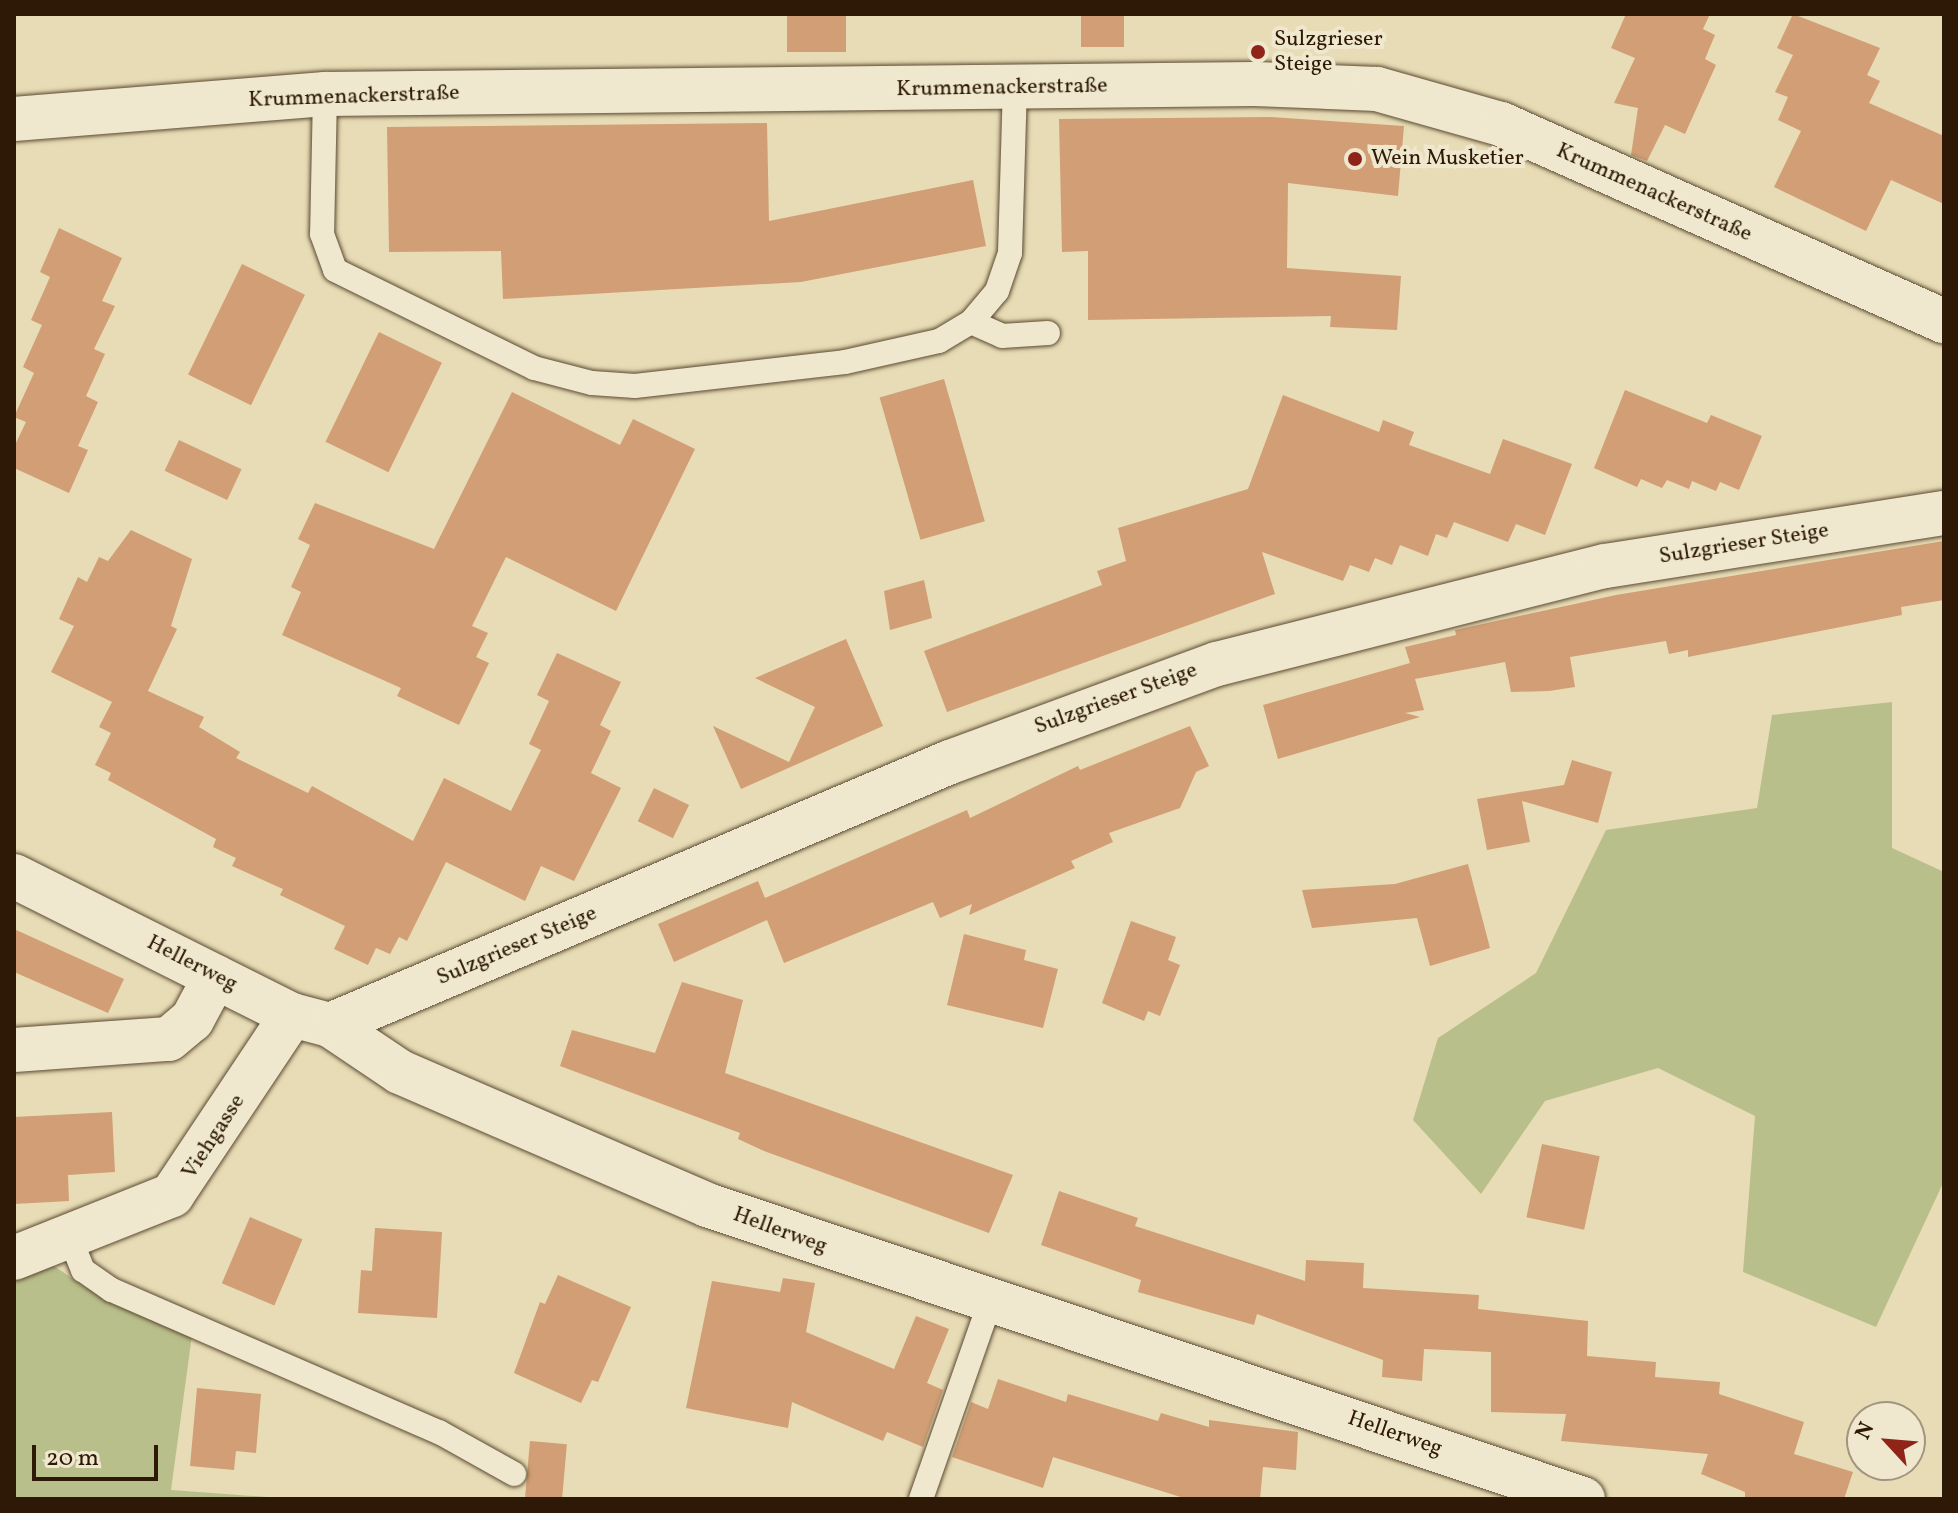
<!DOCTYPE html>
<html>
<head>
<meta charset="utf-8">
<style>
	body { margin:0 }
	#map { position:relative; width:1958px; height:1513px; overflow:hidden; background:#e7dcb5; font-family:Vollkorn,serif }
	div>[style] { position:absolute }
	.green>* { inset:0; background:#b9bf8b }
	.building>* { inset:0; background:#d19e75; transform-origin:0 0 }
	.roads { filter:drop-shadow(0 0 2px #5c4a32) drop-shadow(0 0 2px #5c4a32) }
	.service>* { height:24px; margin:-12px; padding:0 12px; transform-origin:12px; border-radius:12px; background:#efe8cf }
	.minor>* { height:44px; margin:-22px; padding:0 22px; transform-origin:22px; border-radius:22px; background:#efe8cf }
	.secondary>* { height:44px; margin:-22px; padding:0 22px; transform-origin:22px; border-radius:22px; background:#efe8cf }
	.dots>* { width:22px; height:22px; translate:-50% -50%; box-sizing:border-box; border:4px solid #efe8cf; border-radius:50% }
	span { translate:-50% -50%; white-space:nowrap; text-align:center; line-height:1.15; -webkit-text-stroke:8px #efe8cf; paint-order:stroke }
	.poi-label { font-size:22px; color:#2d1906 }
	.left { translate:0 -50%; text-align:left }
	.street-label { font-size:22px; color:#2d1906 }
	.frame { position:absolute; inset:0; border:16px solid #2d1906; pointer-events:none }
	.north { position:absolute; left:1846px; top:1401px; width:80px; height:80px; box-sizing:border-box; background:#efe8cf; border:2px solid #a1957f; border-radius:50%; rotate:296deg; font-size:22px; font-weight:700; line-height:32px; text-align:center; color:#2d1906 }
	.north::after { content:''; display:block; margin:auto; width:28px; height:36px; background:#8f2418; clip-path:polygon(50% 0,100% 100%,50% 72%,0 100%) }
	.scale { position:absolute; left:32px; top:1445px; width:126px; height:36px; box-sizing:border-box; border:4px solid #2d1906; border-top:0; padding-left:10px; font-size:24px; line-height:28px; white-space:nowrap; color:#2d1906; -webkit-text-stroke:6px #efe8cf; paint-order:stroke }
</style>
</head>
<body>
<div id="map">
	<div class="green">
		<i style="clip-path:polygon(1892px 702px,1892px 848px,1944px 872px,1944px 1181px,1876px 1327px,1743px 1272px,1755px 1116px,1658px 1068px,1545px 1101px,1481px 1194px,1413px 1120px,1438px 1038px,1536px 973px,1606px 830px,1757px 808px,1772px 715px)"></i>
		<i style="clip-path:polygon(51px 1264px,85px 1287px,192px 1335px,171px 1490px,295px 1499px,14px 1499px,14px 1275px)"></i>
	</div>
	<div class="building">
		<i style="left:787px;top:14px;width:59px;height:38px"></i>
		<i style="left:1081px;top:14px;width:43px;height:33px"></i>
		<i style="clip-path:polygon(1626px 14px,1710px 14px,1703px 29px,1715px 35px,1705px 59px,1716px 65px,1685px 134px,1665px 125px,1647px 161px,1631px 155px,1638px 108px,1614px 103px,1635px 58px,1611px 48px)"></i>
		<i style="clip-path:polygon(1793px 14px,1880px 48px,1867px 75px,1880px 81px,1869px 103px,1944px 136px,1944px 204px,1891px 180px,1866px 231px,1774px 187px,1801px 131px,1778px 120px,1788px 97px,1775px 92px,1793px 55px,1777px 48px)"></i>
		<i style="clip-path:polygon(1271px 117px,1404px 126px,1398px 196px,1288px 183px,1287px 268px,1401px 276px,1397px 330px,1330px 327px,1331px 316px,1088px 320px,1088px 251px,1062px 252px,1059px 119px)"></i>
		<i style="clip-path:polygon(767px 123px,769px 221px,973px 180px,986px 246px,801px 282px,503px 299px,501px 251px,389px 252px,387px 127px)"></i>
		<i style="clip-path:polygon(59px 228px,122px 258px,102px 301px,115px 306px,94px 349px,105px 354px,86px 396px,98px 402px,78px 446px,88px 450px,69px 493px,14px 468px,14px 447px,26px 422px,14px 417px,34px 373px,23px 367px,42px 325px,31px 320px,50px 277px,40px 272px)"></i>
		<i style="left:242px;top:264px;width:70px;height:123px;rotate:26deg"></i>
		<i style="left:379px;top:332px;width:70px;height:122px;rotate:26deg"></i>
		<i style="left:944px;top:379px;width:148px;height:67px;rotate:74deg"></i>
		<i style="clip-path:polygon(1625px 390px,1707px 423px,1711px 415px,1762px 436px,1739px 490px,1720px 482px,1716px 491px,1692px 481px,1689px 489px,1667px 480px,1662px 488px,1641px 479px,1637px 487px,1594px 468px)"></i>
		<i style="clip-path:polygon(512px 392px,620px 445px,633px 419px,695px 449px,616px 611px,506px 557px,472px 626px,488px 633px,476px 657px,489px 663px,459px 725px,397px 696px,401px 688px,282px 635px,301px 592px,291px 587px,310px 545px,298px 539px,315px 503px,434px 549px)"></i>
		<i style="clip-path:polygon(1283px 395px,1379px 432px,1383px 420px,1414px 432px,1409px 445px,1490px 474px,1503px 439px,1572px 464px,1545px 535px,1516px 524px,1508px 542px,1454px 522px,1447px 538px,1436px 534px,1428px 556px,1400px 545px,1392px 565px,1375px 558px,1369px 572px,1350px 565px,1343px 581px,1262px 552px,1275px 594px,947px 712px,924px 651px,1102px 585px,1097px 571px,1126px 561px,1118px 528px,1248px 489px)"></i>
		<i style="left:179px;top:440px;width:69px;height:34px;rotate:25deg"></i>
		<i style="clip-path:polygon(131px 530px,192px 559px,171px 626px,177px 629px,148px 691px,204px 717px,199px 727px,240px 752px,236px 758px,308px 793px,312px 786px,413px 841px,444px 778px,511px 811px,541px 750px,529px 744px,549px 701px,537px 695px,557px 653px,621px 682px,600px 725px,611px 731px,591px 773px,621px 788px,574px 881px,541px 866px,525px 901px,446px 862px,407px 941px,399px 937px,390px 954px,376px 948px,368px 965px,334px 949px,345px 926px,280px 895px,283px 889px,232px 866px,236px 858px,213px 847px,216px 839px,108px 780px,111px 773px,95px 765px,111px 733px,99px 727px,112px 702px,51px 672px,74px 626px,59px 619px,78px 577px,87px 582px,99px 557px,108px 561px)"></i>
		<i style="clip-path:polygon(1944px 541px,1944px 600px,1901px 607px,1902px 615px,1688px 657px,1688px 650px,1669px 654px,1666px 641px,1570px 657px,1575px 687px,1549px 691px,1511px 692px,1505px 662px,1415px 679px,1424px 710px,1405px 713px,1420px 717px,1278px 759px,1263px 705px,1410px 663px,1405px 647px,1456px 635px,1455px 630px,1616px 595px)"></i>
		<i style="clip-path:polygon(924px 580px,932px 618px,890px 630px,884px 591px)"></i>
		<i style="clip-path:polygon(846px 639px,883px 726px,741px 789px,713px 726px,789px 762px,815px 707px,755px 678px)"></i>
		<i style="clip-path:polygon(1190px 726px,1209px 766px,1196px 772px,1180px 808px,1109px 833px,1113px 842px,1071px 861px,1075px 868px,969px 915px,972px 904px,940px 918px,933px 902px,784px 963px,767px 920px,674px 962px,658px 924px,758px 881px,765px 898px,967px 810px,970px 818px,1078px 766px,1080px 770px)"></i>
		<i style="clip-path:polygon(1572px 760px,1612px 772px,1598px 823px,1522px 801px,1530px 842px,1487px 850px,1477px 799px,1564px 785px)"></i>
		<i style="left:654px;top:788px;width:39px;height:37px;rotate:26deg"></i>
		<i style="clip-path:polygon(1468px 864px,1490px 948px,1430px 966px,1417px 918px,1312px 928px,1302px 890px,1395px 884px)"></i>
		<i style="clip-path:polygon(1131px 921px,1176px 937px,1168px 960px,1180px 965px,1160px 1016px,1148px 1011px,1144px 1021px,1102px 1003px)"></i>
		<i style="clip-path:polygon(14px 929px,124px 979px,108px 1013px,14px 972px)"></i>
		<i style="clip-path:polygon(964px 934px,1026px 950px,1024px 960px,1058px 969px,1043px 1028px,947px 1005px)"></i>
		<i style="clip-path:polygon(682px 982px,743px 1000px,725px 1073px,1013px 1175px,989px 1233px,764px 1151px,738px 1139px,740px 1133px,560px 1066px,572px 1030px,655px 1053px)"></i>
		<i style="clip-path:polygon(112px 1112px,115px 1172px,68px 1175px,69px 1201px,14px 1204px,14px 1117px)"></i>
		<i style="left:1542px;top:1144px;width:59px;height:75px;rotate:12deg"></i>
		<i style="clip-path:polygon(1059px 1191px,1138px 1218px,1135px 1226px,1305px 1281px,1306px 1260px,1364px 1263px,1363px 1288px,1479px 1295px,1478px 1309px,1588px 1321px,1587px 1356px,1656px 1362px,1655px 1377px,1720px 1382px,1719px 1394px,1804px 1422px,1794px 1454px,1853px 1472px,1844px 1499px,1745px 1499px,1745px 1492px,1701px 1474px,1708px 1454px,1561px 1441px,1566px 1414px,1491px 1412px,1491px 1352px,1424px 1349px,1422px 1381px,1382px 1377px,1383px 1360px,1257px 1314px,1254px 1325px,1138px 1292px,1141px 1280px,1041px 1245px)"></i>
		<i style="left:250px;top:1217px;width:57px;height:72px;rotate:23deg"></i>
		<i style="clip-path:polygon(375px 1228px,442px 1232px,437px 1318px,358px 1313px,361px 1270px,372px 1271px)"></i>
		<i style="clip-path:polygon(558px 1275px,631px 1307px,598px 1382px,592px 1380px,581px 1403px,514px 1373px,540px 1302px,545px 1304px)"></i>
		<i style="clip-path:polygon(783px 1278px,815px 1283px,806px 1332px,894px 1369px,916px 1316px,949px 1329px,927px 1383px,943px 1390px,923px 1447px,887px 1432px,883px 1441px,792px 1402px,788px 1428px,686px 1408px,712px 1281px,780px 1292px)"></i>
		<i style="clip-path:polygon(998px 1379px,1066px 1402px,1068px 1394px,1158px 1421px,1161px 1413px,1209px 1427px,1209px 1420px,1298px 1432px,1296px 1470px,1263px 1467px,1260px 1499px,1187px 1499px,1053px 1457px,1043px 1488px,952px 1457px,971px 1402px,988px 1409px)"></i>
		<i style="clip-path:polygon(197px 1388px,261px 1394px,256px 1453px,236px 1451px,234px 1470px,190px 1466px)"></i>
		<i style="left:530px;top:1441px;width:37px;height:58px;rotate:5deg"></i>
	</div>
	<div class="roads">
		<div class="service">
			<i style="left:325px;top:94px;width:140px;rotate:91.2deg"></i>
			<i style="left:322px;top:234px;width:38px;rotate:70deg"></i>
			<i style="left:335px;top:270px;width:222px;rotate:26.2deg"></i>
			<i style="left:534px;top:368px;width:60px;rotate:14.5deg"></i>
			<i style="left:592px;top:383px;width:43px;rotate:4deg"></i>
			<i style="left:635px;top:386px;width:211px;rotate:-6.5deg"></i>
			<i style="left:845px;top:362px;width:96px;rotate:-12.6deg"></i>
			<i style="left:939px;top:341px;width:37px;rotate:-31deg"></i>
			<i style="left:971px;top:322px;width:40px;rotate:-50deg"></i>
			<i style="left:997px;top:291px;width:40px;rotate:-71.1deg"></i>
			<i style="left:1010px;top:253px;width:165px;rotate:-88.3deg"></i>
			<i style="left:971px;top:322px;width:34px;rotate:24deg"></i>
			<i style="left:1002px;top:336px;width:46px;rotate:-3.7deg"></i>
			<i style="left:70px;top:1238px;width:35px;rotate:68deg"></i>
			<i style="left:83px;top:1270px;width:35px;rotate:35deg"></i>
			<i style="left:112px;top:1290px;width:357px;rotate:23.5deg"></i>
			<i style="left:439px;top:1432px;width:86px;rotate:29.2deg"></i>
			<i style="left:921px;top:1499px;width:209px;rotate:-70.7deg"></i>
		</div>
		<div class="minor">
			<i style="left:14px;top:876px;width:311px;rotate:26.6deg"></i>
			<i style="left:292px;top:1015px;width:39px;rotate:15deg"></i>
			<i style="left:330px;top:1025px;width:84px;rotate:33.9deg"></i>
			<i style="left:400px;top:1072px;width:335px;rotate:23.4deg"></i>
			<i style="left:707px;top:1205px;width:924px;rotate:18.55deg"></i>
			<i style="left:330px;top:1025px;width:673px;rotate:-22.99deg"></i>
			<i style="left:950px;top:762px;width:284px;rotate:-20.2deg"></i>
			<i style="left:1217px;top:664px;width:400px;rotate:-14.2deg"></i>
			<i style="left:1605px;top:566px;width:343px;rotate:-8.9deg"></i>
			<i style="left:14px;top:1050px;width:155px;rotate:-4.1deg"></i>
			<i style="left:169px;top:1039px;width:30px;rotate:-40deg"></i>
			<i style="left:192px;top:1020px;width:49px;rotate:-61.9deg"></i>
			<i style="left:14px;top:1258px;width:170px;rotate:-21.7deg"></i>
			<i style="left:172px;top:1195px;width:216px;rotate:-56.3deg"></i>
		</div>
		<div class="secondary">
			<i style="left:14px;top:119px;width:312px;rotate:-4.6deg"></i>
			<i style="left:325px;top:94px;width:930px;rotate:-0.62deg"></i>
			<i style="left:1255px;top:84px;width:122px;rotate:2.3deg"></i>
			<i style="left:1377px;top:89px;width:129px;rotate:15.8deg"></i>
			<i style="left:1501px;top:124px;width:485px;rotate:24deg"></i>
		</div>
	</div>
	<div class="dots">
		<i style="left:1258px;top:52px;background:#8f2418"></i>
		<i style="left:1355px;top:159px;background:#8f2418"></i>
	</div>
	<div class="poi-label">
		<span class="left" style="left:1274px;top:52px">Sulzgrieser<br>Steige</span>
		<span class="left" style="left:1371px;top:159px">Wein Musketier</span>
	</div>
	<div class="street-label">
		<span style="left:1002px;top:88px;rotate:-1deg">Krummenackerstraße</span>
		<span style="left:354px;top:97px;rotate:-2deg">Krummenackerstraße</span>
		<span style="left:1654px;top:193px;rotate:24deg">Krummenackerstraße</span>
		<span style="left:1744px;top:544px;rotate:-9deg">Sulzgrieser Steige</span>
		<span style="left:1116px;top:699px;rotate:-20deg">Sulzgrieser Steige</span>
		<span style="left:517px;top:946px;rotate:-23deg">Sulzgrieser Steige</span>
		<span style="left:192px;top:964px;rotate:27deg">Hellerweg</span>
		<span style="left:214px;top:1137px;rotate:-57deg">Viehgasse</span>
		<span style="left:780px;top:1231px;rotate:20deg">Hellerweg</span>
		<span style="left:1395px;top:1434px;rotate:19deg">Hellerweg</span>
	</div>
	<div class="frame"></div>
	<div class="north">N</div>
	<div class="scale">20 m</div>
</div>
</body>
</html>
